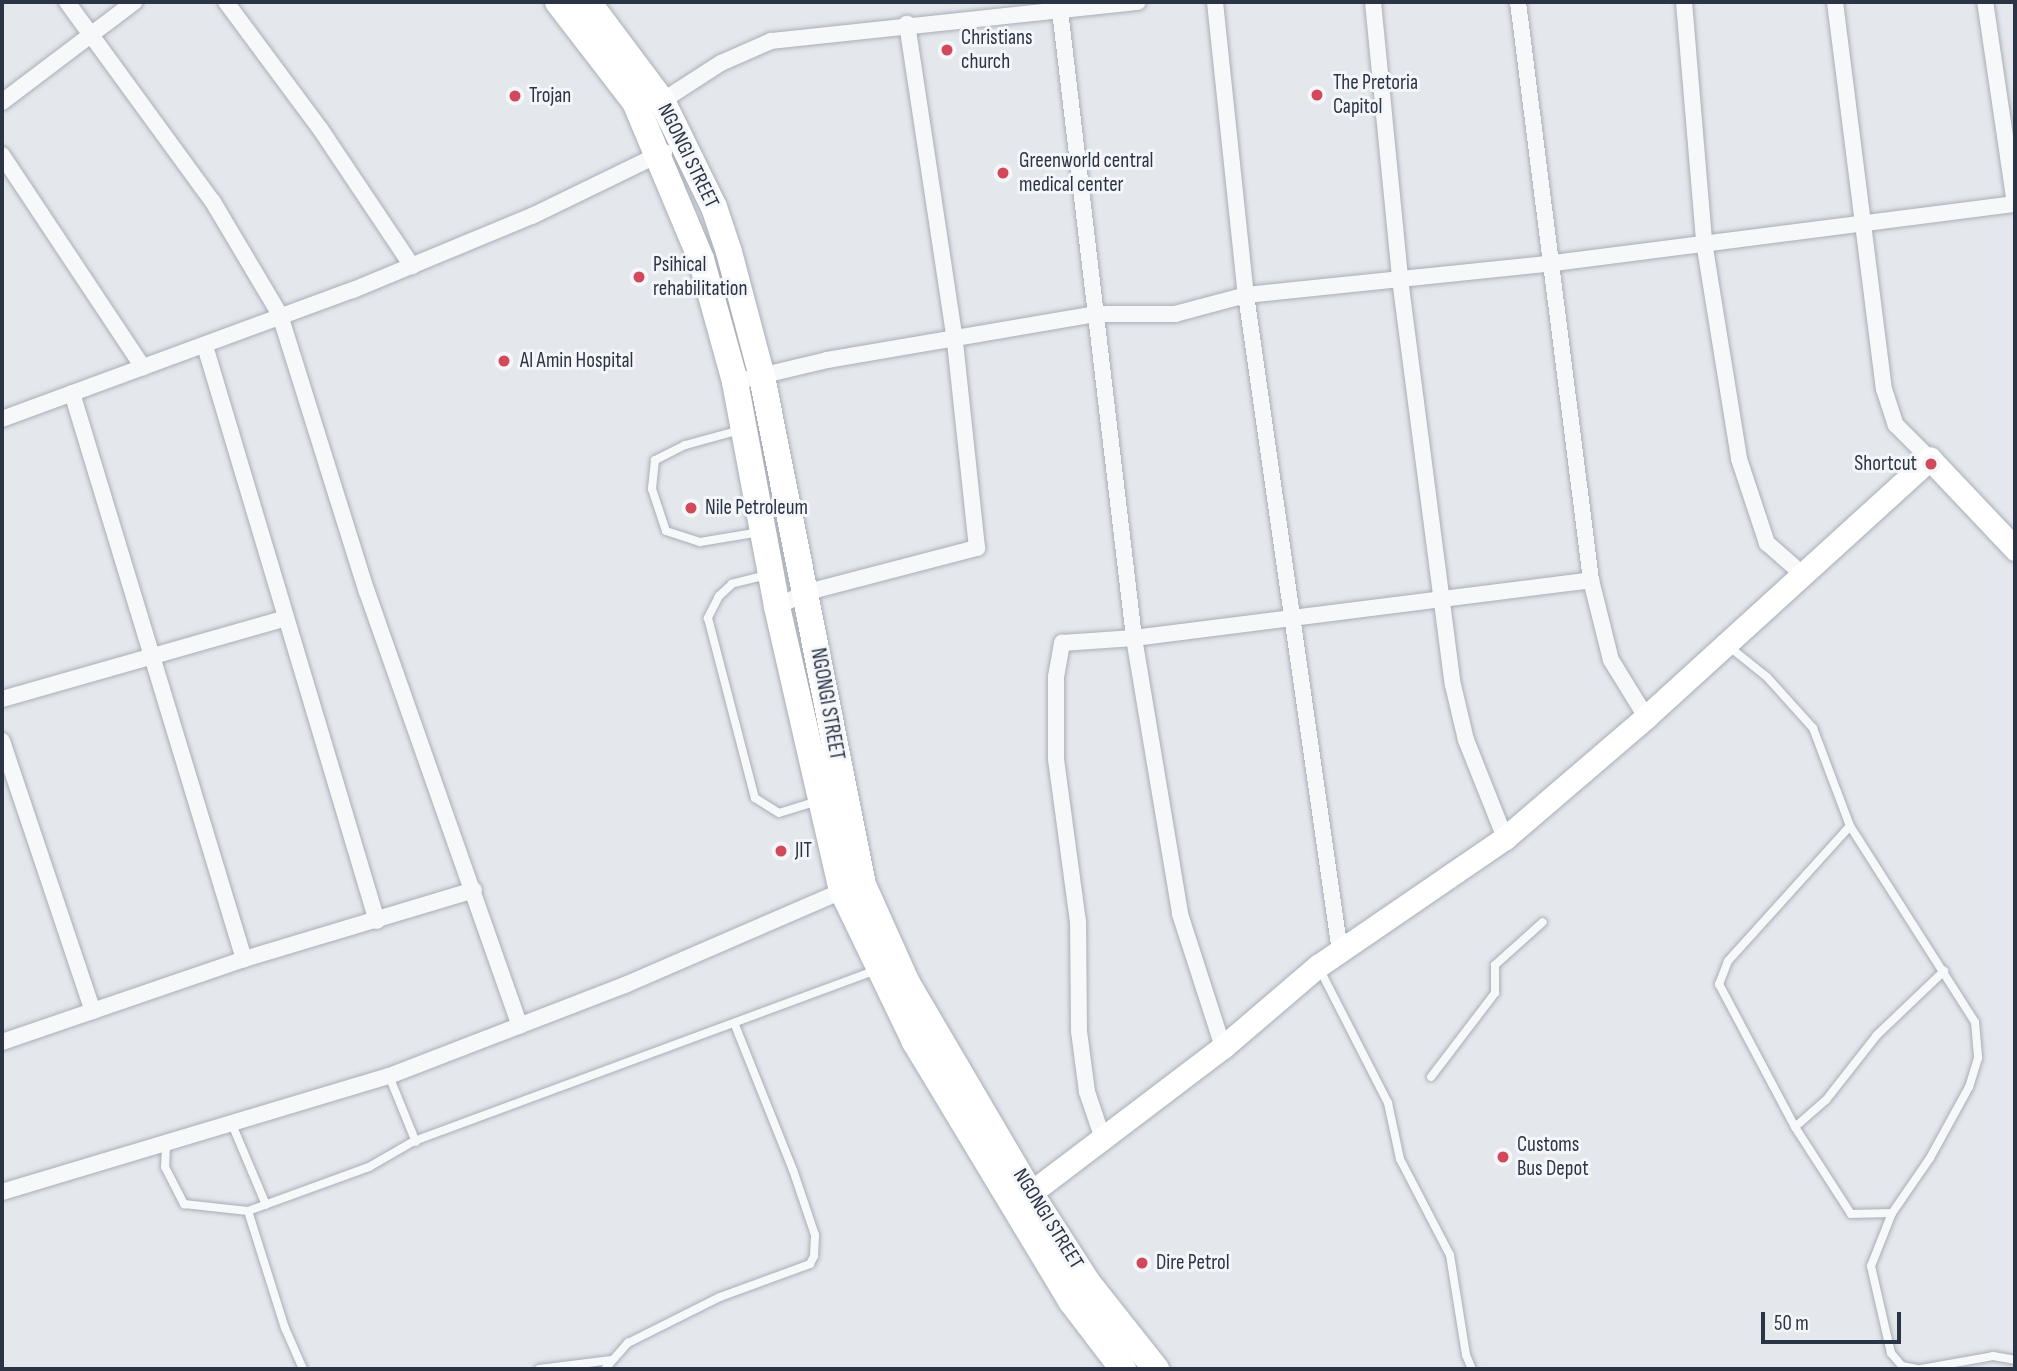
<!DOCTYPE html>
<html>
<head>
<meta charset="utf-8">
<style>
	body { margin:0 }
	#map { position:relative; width:2017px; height:1371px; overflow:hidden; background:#e4e7ec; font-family:"Sofia Sans Condensed",sans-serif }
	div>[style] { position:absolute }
	.roads { filter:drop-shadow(0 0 2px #a9aeb7) drop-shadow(0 0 2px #a9aeb7) }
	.lane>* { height:8px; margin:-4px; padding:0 4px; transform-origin:4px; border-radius:4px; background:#f7f8fa }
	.street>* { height:16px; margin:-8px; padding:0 8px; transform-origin:8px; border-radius:8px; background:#f7f8fa }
	.secondary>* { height:23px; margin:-11.5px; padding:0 11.5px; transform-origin:11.5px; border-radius:11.5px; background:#fff }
	.primary>* { height:26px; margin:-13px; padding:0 13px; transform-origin:13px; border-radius:13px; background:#fff }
	.dots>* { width:19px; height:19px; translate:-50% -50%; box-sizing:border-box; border:4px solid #f4f6f9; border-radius:50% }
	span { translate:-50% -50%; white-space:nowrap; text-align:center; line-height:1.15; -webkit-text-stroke:6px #f4f6f9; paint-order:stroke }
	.poi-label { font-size:21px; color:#2b3445 }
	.left { translate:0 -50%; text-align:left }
	.right { translate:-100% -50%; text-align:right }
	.street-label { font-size:21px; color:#2b3445 }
	.frame { position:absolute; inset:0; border:4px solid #2b3445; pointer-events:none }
	.scale { position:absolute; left:1761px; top:1312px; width:140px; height:32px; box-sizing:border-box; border:4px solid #2b3445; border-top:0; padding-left:9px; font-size:21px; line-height:24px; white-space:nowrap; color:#2b3445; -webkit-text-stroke:5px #f4f6f9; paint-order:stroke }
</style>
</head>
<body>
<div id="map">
	<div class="roads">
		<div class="lane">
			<i style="left:740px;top:430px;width:57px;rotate:164.7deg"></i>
			<i style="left:685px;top:445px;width:34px;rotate:153deg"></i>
			<i style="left:655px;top:460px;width:29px;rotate:96deg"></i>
			<i style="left:652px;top:489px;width:44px;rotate:71.6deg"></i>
			<i style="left:666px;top:531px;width:36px;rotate:18deg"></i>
			<i style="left:700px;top:542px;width:61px;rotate:-9.5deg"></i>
			<i style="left:767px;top:575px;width:36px;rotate:166deg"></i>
			<i style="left:732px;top:584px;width:18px;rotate:137deg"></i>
			<i style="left:719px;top:596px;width:25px;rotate:117deg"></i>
			<i style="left:708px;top:618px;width:186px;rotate:75.4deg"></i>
			<i style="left:755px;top:798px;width:28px;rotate:32deg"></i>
			<i style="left:779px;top:813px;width:41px;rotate:-17.1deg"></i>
			<i style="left:1727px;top:645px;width:51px;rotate:38.7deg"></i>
			<i style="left:1767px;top:677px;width:69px;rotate:48deg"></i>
			<i style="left:1813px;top:728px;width:105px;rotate:69.3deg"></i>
			<i style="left:1850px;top:826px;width:232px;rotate:57.5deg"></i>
			<i style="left:1975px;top:1022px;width:36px;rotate:85deg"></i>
			<i style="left:1978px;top:1058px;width:30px;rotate:107deg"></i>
			<i style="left:1969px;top:1087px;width:81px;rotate:118.8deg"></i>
			<i style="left:1930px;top:1158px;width:67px;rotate:124.6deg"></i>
			<i style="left:1892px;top:1213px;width:57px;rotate:111.6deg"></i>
			<i style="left:1871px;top:1266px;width:89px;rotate:77.1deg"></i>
			<i style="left:1891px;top:1353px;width:17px;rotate:50deg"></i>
			<i style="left:1902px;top:1366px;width:15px;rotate:11deg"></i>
			<i style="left:1850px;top:826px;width:182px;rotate:132.1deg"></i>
			<i style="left:1728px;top:961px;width:25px;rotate:111deg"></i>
			<i style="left:1719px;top:984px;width:162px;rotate:62deg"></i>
			<i style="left:1795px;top:1127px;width:103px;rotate:57.2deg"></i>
			<i style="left:1851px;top:1214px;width:41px;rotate:-1.4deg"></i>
			<i style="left:1319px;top:968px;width:152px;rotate:62.9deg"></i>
			<i style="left:1388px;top:1103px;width:57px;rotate:77.9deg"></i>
			<i style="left:1400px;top:1159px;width:108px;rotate:62.5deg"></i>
			<i style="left:1450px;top:1255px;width:101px;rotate:80.9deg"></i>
			<i style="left:1466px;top:1355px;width:15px;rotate:67deg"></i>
			<i style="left:389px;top:1076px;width:71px;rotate:67.8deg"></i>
			<i style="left:1431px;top:1077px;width:106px;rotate:-52.7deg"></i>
			<i style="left:1495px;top:993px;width:28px;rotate:-90deg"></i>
			<i style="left:1495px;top:965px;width:64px;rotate:-41.9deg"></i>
			<i style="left:231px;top:1122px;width:90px;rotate:67.1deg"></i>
			<i style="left:1795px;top:1127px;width:41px;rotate:-41.1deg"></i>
			<i style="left:1826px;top:1100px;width:83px;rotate:-51.9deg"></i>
			<i style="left:1877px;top:1035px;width:93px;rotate:-43.7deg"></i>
			<i style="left:166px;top:1143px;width:24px;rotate:92deg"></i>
			<i style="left:165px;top:1167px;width:42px;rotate:62.8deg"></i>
			<i style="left:184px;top:1204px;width:64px;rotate:6.2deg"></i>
			<i style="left:248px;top:1211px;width:129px;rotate:-20deg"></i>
			<i style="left:369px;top:1167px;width:52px;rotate:-30deg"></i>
			<i style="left:414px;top:1141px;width:494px;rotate:-20.3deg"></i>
			<i style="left:248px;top:1211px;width:123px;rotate:72.5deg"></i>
			<i style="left:285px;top:1328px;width:45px;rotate:66.3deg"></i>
			<i style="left:539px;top:1369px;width:73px;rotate:-7.1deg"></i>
			<i style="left:605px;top:1369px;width:35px;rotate:-49deg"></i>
			<i style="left:628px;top:1343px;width:103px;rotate:-26.6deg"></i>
			<i style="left:720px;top:1297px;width:96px;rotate:-20.1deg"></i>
			<i style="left:810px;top:1264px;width:9px;rotate:-63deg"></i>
			<i style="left:814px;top:1256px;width:21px;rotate:-87deg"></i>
			<i style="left:815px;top:1235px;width:69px;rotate:-108.7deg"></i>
			<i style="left:793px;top:1170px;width:156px;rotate:-111.8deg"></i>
			<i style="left:1921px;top:1369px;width:73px;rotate:-10.2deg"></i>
			<i style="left:1993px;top:1356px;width:22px;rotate:10deg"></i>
		</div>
		<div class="street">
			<i style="left:67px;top:2px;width:248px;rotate:53.9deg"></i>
			<i style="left:213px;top:202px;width:131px;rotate:59.3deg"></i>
			<i style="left:280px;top:315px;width:290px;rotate:72.6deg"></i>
			<i style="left:367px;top:592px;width:460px;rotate:70.6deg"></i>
			<i style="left:226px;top:2px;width:159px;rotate:53.4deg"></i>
			<i style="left:321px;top:130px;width:164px;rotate:56.2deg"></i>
			<i style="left:1059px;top:2px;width:640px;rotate:83.27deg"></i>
			<i style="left:1134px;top:638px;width:280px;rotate:80.5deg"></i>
			<i style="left:1180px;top:914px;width:140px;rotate:72.1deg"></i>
			<i style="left:1215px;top:2px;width:295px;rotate:84deg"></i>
			<i style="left:1246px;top:295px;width:663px;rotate:81.85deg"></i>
			<i style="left:1373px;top:2px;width:278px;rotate:84.4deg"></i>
			<i style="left:1400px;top:279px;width:409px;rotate:82.6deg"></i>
			<i style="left:1453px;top:685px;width:57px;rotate:76.7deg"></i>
			<i style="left:1466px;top:740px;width:105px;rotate:68.3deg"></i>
			<i style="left:1518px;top:2px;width:583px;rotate:82.8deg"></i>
			<i style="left:1591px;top:580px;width:82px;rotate:76deg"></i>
			<i style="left:1611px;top:660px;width:67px;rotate:58.4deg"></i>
			<i style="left:1684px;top:2px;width:241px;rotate:85.2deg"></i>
			<i style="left:1704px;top:242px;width:220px;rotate:80.8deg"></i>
			<i style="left:1739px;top:459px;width:89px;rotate:71.6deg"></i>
			<i style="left:1767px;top:543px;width:45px;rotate:41.4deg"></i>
			<i style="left:1835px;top:2px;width:390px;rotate:82.8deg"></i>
			<i style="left:1884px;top:389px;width:38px;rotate:72deg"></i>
			<i style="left:1896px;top:425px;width:48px;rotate:45deg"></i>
			<i style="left:662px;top:101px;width:70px;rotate:-32.8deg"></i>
			<i style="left:721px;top:63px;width:55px;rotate:-23.7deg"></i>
			<i style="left:771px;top:41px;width:369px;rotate:-6.1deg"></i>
			<i style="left:2px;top:102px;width:166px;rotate:-37.1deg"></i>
			<i style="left:2px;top:155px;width:255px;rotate:56.4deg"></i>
			<i style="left:205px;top:346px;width:600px;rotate:73.35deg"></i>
			<i style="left:735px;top:382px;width:95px;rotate:-13.4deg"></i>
			<i style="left:827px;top:360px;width:272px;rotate:-9.7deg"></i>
			<i style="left:1095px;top:314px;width:80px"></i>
			<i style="left:1175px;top:314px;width:73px;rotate:-15deg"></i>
			<i style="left:1246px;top:295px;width:310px;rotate:-5.9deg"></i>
			<i style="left:1554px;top:263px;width:465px;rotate:-7.3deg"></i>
			<i style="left:2015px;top:204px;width:204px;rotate:-98.4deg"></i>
			<i style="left:72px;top:393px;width:592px;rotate:73.1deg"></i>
			<i style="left:2px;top:419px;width:374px;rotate:-20.2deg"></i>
			<i style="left:353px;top:290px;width:194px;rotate:-22.5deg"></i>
			<i style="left:532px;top:216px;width:147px;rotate:-25.9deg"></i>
			<i style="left:777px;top:607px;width:30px;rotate:-27deg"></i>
			<i style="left:804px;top:593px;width:179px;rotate:-14.6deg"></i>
			<i style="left:977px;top:548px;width:208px;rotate:-96.1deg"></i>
			<i style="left:955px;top:341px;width:321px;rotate:-98.6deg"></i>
			<i style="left:2px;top:699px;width:295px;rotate:-15.9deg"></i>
			<i style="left:2px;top:741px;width:285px;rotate:71.4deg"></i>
			<i style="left:2px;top:1042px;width:256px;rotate:-18.9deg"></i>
			<i style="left:244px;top:959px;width:240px;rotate:-16.7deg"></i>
			<i style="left:1103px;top:1139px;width:50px;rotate:-108.8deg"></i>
			<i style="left:1087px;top:1092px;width:62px;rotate:-97.5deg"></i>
			<i style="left:1079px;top:1031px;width:109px;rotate:-90.5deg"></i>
			<i style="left:1078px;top:922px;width:164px;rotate:-97.7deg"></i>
			<i style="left:1056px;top:759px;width:82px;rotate:-90deg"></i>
			<i style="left:1056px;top:677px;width:35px;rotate:-80deg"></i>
			<i style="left:1062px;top:643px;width:72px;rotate:-4deg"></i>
			<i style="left:1134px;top:638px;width:461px;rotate:-7.2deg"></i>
			<i style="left:2px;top:1192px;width:404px;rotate:-16.7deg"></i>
			<i style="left:389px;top:1076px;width:253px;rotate:-21.1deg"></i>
			<i style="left:625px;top:985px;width:242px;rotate:-23.4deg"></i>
		</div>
		<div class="secondary">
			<i style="left:1016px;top:1204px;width:260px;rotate:-37.2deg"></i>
			<i style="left:1223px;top:1047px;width:125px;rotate:-40.5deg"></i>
			<i style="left:1318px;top:966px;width:227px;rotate:-34.4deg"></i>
			<i style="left:1505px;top:838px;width:186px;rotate:-40.6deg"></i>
			<i style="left:1646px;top:717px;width:384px;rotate:-42.3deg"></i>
			<i style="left:1930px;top:459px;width:124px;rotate:46.6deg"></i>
		</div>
		<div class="primary">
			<i style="left:558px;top:2px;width:126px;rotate:52.4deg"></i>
			<i style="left:635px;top:102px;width:170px;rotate:67.2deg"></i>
			<i style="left:701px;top:259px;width:128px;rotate:74.5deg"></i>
			<i style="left:735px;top:382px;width:229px;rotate:79.4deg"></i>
			<i style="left:777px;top:607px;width:290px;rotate:77.1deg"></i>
			<i style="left:842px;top:890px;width:169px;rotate:64.3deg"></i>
			<i style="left:915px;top:1042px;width:302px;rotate:58.9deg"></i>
			<i style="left:1071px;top:1301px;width:86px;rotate:52.6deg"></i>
			<i style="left:588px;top:2px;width:124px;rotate:53.2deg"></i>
			<i style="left:662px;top:101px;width:118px;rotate:63.9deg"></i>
			<i style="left:714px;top:207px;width:47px;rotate:71.6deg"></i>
			<i style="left:729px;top:252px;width:129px;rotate:75.2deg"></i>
			<i style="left:762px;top:377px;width:518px;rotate:78.76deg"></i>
			<i style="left:863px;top:885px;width:107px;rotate:65.8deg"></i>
			<i style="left:907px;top:983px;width:243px;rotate:59.6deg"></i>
			<i style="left:1030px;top:1193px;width:107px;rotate:57.2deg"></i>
			<i style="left:1088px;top:1283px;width:110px;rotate:51.7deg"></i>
		</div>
	</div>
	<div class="dots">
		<i style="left:947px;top:50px;background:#d1495b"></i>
		<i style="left:1317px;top:95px;background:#d1495b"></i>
		<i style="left:515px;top:96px;background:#d1495b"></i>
		<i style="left:1003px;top:173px;background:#d1495b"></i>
		<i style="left:639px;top:277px;background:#d1495b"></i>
		<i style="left:504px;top:361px;background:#d1495b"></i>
		<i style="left:1931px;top:464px;background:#d1495b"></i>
		<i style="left:691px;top:508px;background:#d1495b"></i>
		<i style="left:781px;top:851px;background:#d1495b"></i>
		<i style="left:1503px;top:1157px;background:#d1495b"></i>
		<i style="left:1142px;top:1263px;background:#d1495b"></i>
	</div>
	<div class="poi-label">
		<span class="left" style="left:961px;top:50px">Christians<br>church</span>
		<span class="left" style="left:1333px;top:95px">The Pretoria<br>Capitol</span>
		<span class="left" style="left:529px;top:96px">Trojan</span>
		<span class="left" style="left:1019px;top:173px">Greenworld central<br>medical center</span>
		<span class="left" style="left:653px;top:277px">Psihical<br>rehabilitation</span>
		<span class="left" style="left:520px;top:361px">Al Amin Hospital</span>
		<span class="right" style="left:1917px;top:464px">Shortcut</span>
		<span class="left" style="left:705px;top:508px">Nile Petroleum</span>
		<span class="left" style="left:795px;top:851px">JIT</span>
		<span class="left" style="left:1517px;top:1157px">Customs<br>Bus Depot</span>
		<span class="left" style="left:1156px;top:1263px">Dire Petrol</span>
	</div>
	<div class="street-label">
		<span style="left:688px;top:156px;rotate:64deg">NGONGI STREET</span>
		<span style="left:827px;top:704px;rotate:80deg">NGONGI STREET</span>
		<span style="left:1048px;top:1219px;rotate:58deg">NGONGI STREET</span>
	</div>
	<div class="frame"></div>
	<div class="scale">50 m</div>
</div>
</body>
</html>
